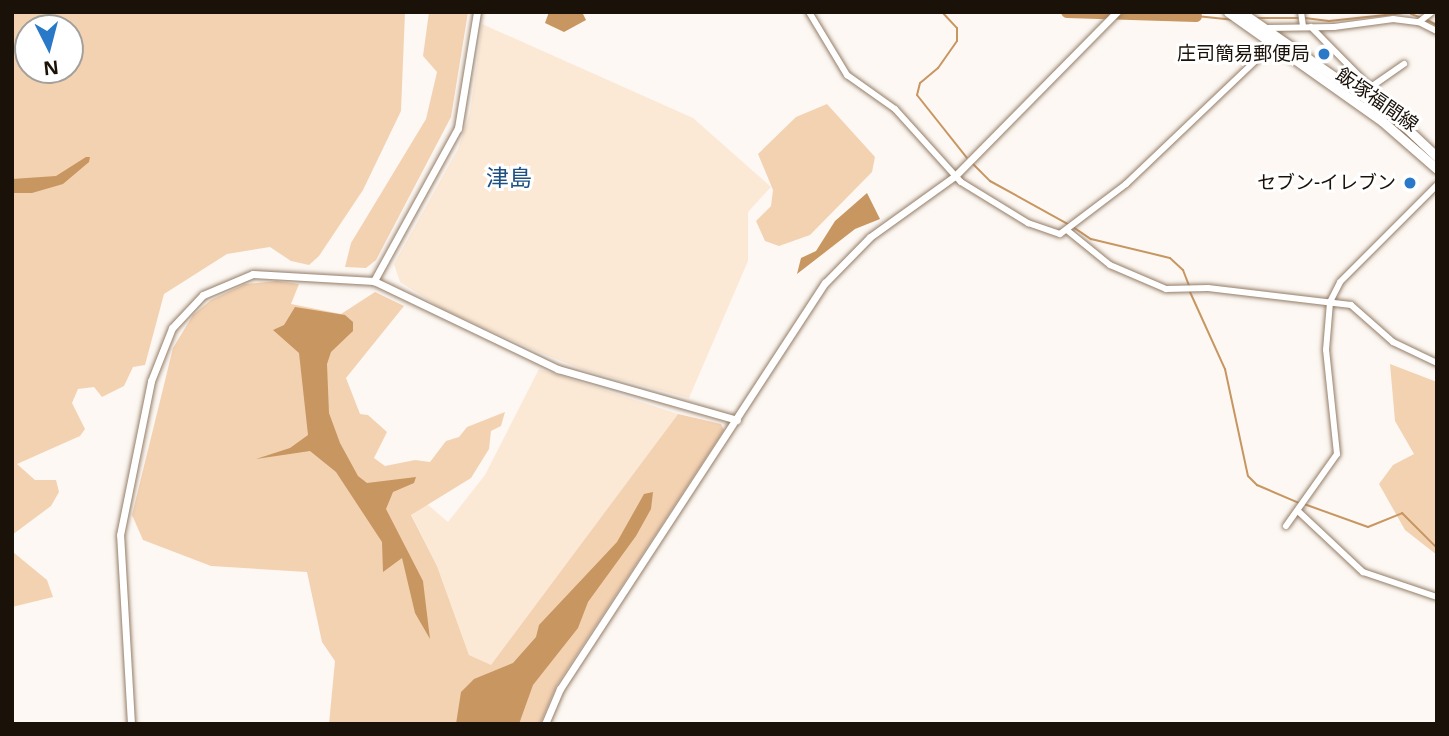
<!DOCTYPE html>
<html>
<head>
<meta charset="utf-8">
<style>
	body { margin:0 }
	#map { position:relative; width:1449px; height:736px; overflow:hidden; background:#fdf8f3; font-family:"Noto Sans","Noto Sans JP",sans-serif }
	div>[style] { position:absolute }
	.built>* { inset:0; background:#fbe9d6 }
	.green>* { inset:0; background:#f3d2b2 }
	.water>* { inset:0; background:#c79661 }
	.stream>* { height:2px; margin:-1px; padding:0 1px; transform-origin:1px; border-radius:1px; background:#c79661 }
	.river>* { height:12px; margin:-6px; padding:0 6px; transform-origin:6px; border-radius:6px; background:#c79661 }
	.roads { filter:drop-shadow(0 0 2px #947d67) drop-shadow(0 0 2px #947d67) }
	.minor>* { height:6px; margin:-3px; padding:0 3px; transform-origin:3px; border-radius:3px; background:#fff }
	.tertiary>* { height:7px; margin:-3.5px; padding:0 3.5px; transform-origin:3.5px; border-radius:3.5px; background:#fff }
	.primary>* { height:9px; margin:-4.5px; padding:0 4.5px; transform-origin:4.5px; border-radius:4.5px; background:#fff }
	.dots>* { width:19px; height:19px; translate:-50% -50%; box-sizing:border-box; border:4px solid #fff; border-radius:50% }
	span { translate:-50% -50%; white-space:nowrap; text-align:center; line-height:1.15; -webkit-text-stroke:6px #fff; paint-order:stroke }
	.poi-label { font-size:19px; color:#1a1108 }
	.right { translate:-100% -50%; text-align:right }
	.street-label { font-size:19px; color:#1a1108 }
	.quarter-label { font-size:23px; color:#1e5082 }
	.frame { position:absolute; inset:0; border:14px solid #1a1108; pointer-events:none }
	.north { position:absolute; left:14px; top:14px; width:70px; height:70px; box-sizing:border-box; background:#fff; border:2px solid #a3a09c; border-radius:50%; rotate:174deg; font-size:19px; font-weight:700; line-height:28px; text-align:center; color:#1a1108 }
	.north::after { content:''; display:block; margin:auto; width:24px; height:32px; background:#2a79c9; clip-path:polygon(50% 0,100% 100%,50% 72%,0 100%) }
</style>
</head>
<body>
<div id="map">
	<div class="built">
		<i style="clip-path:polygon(482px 24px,693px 118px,771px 187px,748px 212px,748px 261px,689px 398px,584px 370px,536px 351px,443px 309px,400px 282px,394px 264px,458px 149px,470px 113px)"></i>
		<i style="clip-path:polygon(539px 369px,678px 414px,491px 666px,469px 655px,437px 566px,411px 514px,427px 504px,448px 522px,485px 475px)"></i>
	</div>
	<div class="green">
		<i style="clip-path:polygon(evenodd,12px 12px,405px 12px,401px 111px,363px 190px,319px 256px,309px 265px,291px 261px,270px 247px,227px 254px,164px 294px,145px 365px,133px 367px,124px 386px,102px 397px,94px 387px,78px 389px,72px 403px,85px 429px,80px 436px,17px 464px,35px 480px,56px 480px,59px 492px,51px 506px,12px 535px,12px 12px,28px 28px,70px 28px,70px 70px,28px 70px,28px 28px)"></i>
		<i style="clip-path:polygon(429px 12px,468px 12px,451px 117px,376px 260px,366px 268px,345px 267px,351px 243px,426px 119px,437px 72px,423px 56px)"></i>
		<i style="clip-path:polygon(827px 104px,875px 157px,872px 172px,810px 235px,779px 246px,765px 241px,756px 221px,771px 206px,773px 190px,758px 154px,796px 117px)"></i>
		<i style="clip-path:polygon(277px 281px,299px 284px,291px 304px,341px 314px,375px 292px,404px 306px,346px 378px,360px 414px,368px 415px,387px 432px,374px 458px,385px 466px,415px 460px,430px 462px,446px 441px,459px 437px,467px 427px,505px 412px,501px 426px,491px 431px,489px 449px,471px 478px,411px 515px,437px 566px,469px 655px,491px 665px,678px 414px,721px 424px,724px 430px,557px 685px,540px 724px,329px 724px,335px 661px,322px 642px,307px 572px,211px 566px,143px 540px,132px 515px,173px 348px,193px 315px,211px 300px,245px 284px)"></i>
		<i style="clip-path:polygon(1390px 364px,1437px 382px,1437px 555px,1405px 530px,1379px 484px,1393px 465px,1414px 454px,1395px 421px)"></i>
		<i style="clip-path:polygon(13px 552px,47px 580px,53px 597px,12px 607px)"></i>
	</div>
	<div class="water">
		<i style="clip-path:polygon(549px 12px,582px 12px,586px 20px,564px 32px,545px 23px)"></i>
		<i style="clip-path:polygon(86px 157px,90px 157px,89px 162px,63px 184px,32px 193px,12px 193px,12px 179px,56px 176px)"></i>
		<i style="clip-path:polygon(867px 193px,880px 219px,855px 229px,797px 274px,801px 258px,816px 251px,835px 221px)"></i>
		<i style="clip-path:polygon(295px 307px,345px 315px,353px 322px,353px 331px,331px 352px,327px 364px,329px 413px,340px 443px,358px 476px,367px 483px,416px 477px,414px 483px,393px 492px,386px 509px,423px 581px,430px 639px,415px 613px,402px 558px,383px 572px,382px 542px,336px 472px,310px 451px,256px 459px,290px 448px,308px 435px,299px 353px,273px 330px,284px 325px)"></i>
		<i style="clip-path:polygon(653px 492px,651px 509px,636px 536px,588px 602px,578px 628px,533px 685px,519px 724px,456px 724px,461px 692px,474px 679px,513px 663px,536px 637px,539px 625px,617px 542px,644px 494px)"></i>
	</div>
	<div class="stream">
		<i style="left:942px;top:12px;width:22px;rotate:47deg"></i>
		<i style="left:957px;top:28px;width:13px;rotate:90deg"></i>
		<i style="left:957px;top:41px;width:33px;rotate:125deg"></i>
		<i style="left:938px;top:68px;width:23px;rotate:140deg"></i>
		<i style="left:920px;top:83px;width:12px;rotate:104deg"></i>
		<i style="left:917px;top:95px;width:80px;rotate:51.6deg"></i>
		<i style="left:1411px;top:14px;width:12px;rotate:20deg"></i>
		<i style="left:1196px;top:16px;width:37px;rotate:6deg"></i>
		<i style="left:1256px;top:18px;width:43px"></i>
		<i style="left:1305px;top:18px;width:24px;rotate:7deg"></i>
		<i style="left:1329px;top:21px;width:85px;rotate:-6deg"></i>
		<i style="left:1427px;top:20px;width:11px;rotate:27deg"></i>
		<i style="left:971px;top:162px;width:27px;rotate:45deg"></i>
		<i style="left:990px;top:181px;width:89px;rotate:28.9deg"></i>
		<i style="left:1073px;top:227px;width:22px;rotate:34deg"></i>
		<i style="left:1091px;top:239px;width:81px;rotate:13.5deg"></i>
		<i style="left:1170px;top:258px;width:18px;rotate:43deg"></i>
		<i style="left:1183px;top:270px;width:17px;rotate:69deg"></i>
		<i style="left:1190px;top:292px;width:85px;rotate:65.6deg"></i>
		<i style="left:1225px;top:369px;width:109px;rotate:77.9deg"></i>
		<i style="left:1248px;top:476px;width:13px;rotate:45deg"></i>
		<i style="left:1257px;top:485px;width:46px;rotate:23.2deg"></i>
		<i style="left:1304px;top:504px;width:68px;rotate:19.8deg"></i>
		<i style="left:1368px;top:527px;width:37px;rotate:-22deg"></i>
		<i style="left:1402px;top:513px;width:49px;rotate:45deg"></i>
	</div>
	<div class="river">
		<i style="left:1067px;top:12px;width:129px;rotate:1.8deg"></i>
	</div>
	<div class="roads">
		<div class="minor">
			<i style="left:809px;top:12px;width:74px;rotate:58.9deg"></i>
			<i style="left:847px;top:75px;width:59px;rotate:35.3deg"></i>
			<i style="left:895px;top:109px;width:98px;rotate:47.9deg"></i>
			<i style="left:961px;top:182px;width:79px;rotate:31.5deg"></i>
			<i style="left:1028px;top:223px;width:34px;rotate:19deg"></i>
			<i style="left:1060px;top:234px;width:83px;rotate:-37.1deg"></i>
			<i style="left:1126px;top:184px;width:204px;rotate:-43.6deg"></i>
			<i style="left:1301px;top:12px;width:15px;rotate:82deg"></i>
			<i style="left:1419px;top:22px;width:16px;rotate:-38deg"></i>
			<i style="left:1311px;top:27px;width:84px;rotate:45.5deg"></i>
			<i style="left:1266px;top:28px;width:68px;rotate:-0.8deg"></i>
			<i style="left:1334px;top:27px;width:60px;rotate:-7.7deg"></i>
			<i style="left:1393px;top:19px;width:26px;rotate:7deg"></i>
			<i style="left:1419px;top:22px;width:20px;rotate:27deg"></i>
			<i style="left:1368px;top:89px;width:44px;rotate:-34.8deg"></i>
			<i style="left:1068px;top:231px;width:54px;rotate:39deg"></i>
			<i style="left:1110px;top:265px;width:61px;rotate:23.2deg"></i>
			<i style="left:1166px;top:289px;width:42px;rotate:-1.4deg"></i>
			<i style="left:1208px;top:288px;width:144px;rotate:6.8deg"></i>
			<i style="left:1351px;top:305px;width:56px;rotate:41.4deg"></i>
			<i style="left:1393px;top:342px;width:49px;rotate:25.5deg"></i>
			<i style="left:1299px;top:512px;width:88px;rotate:43.2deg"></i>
			<i style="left:1363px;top:572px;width:78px;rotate:18.7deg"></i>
			<i style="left:1286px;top:526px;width:88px;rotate:-54.7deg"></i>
			<i style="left:1337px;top:454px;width:105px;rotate:-96deg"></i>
			<i style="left:1326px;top:350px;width:48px;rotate:-85.2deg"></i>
			<i style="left:1330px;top:302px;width:22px;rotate:-63deg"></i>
			<i style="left:1340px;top:282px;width:137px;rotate:-45deg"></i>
		</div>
		<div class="tertiary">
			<i style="left:477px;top:12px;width:118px;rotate:99.3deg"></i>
			<i style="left:458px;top:128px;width:175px;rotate:118.8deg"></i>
			<i style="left:374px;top:281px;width:204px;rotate:25.6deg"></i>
			<i style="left:558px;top:369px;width:186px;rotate:15.9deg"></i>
			<i style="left:131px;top:724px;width:189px;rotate:-93.3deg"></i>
			<i style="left:120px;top:535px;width:157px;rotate:-78.6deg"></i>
			<i style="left:151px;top:381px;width:57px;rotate:-68.4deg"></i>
			<i style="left:172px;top:328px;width:45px;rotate:-46.8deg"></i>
			<i style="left:203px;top:295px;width:54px;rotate:-22.8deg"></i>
			<i style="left:253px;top:274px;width:121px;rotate:3.3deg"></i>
			<i style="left:545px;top:724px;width:38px;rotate:-67deg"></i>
			<i style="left:560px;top:689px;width:485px;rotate:-56.9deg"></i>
			<i style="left:825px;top:283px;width:64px;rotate:-45.6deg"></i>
			<i style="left:870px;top:237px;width:105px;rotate:-35.7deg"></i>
			<i style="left:955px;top:176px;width:231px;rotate:-45.4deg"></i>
		</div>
		<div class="primary">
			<i style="left:1228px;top:12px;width:189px;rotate:35.3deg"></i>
			<i style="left:1382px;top:121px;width:73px;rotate:41.1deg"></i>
			<i style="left:1241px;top:12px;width:193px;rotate:34.7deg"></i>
			<i style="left:1400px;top:122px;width:51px;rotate:43.4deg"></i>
		</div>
	</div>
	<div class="dots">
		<i style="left:1324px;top:54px;background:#2a79c9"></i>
		<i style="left:1410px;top:183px;background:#2a79c9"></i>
	</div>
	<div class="poi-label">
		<span class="right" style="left:1310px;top:54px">庄司簡易郵便局</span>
		<span class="right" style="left:1396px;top:183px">セブン-イレブン</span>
	</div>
	<div class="street-label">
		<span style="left:1377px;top:100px;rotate:35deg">飯塚福間線</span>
	</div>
	<div class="quarter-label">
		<span style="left:509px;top:177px">津島</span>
	</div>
	<div class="frame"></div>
	<div class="north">N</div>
</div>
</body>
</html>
